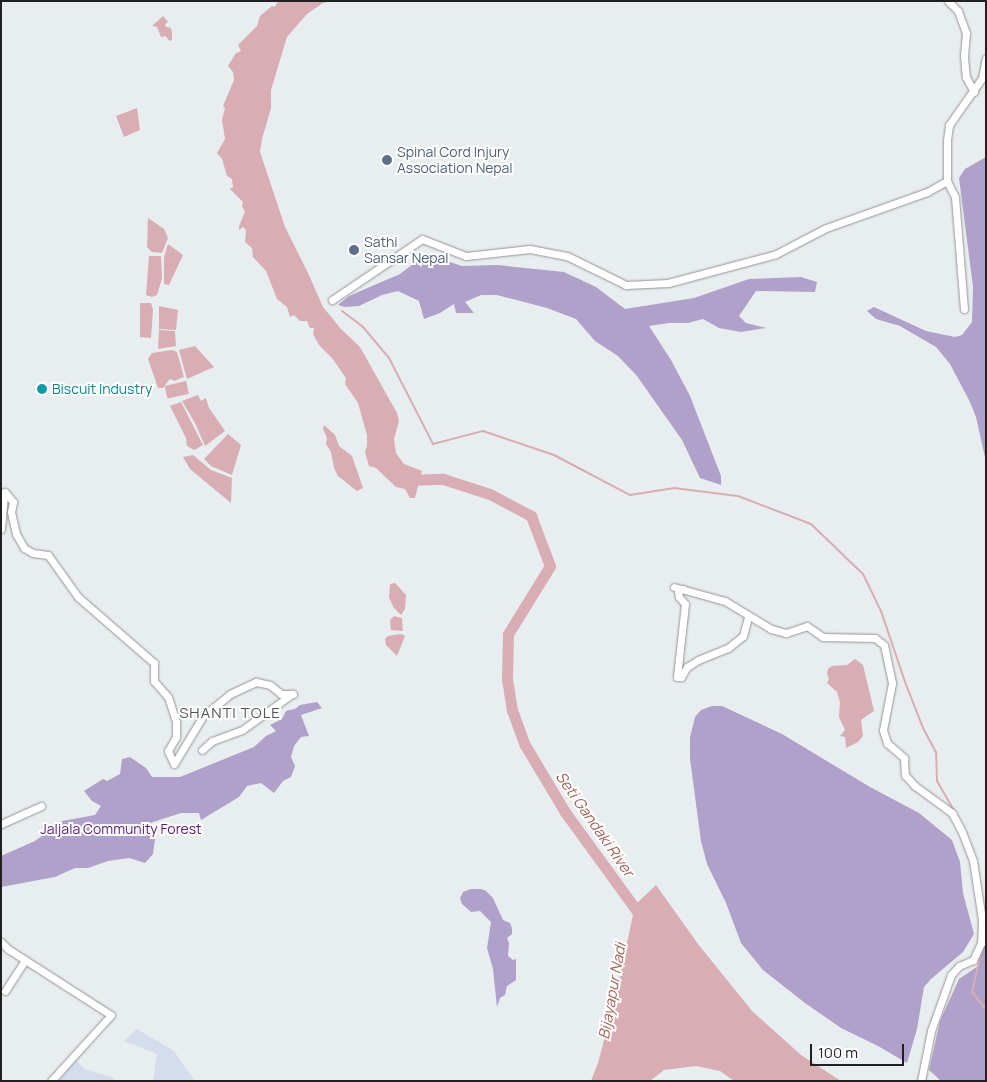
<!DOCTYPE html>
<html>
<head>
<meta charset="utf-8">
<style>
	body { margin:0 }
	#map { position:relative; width:987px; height:1082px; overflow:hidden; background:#e8edef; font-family:Manrope,sans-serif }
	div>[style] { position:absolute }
	.farmland>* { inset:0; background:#d5dcec }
	.forest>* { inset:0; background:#afa1ca }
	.water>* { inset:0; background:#d8adb3; transform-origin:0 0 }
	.stream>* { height:2px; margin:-1px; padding:0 1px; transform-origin:1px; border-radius:1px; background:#d8adb3 }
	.river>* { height:11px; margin:-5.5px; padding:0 5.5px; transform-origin:5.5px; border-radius:5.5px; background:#d8adb3 }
	.roads { filter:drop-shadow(0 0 1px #949494) drop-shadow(0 0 1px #949494) }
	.minor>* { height:7px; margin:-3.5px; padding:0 3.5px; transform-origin:3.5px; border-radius:3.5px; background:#fff }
	.dots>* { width:14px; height:14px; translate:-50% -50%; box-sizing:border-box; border:2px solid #fff; border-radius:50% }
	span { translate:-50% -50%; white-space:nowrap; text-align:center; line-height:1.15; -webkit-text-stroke:4px #fff; paint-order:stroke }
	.service-label { font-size:14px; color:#4e5e75 }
	.left { translate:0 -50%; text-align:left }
	.culture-label { font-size:14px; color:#0d838f }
	.park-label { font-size:14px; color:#5a1973 }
	.neighbourhood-label { font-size:15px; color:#535353; letter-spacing:1px }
	.water-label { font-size:15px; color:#a56257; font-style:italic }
	.frame { position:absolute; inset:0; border:2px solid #202020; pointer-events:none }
	.scale { position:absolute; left:810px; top:1044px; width:94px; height:22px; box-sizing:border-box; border:2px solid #202020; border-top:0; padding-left:6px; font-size:15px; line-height:18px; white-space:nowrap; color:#202020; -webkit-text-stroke:4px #fff; paint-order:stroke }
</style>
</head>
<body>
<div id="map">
	<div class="farmland">
		<i style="clip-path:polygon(137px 1029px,174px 1051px,195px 1081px,153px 1081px,157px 1054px,124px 1041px)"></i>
		<i style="clip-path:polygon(76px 1060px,84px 1069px,112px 1077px,117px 1081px,59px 1081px)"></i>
	</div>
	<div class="forest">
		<i style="clip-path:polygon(986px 157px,986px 462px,976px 417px,970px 402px,950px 364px,936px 347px,900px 326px,876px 319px,867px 311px,874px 307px,926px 331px,955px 337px,962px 335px,972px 322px,973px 287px,959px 178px,965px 169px)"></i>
		<i style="clip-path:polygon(426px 254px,462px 266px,497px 265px,564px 272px,596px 287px,625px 309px,694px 298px,749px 279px,801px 277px,817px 282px,815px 292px,756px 291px,739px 316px,746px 323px,766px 328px,741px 332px,719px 328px,703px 319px,688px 323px,669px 323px,649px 326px,671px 360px,690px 396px,721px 476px,721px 485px,700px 478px,682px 440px,637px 376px,618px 356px,595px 341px,576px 319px,547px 308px,497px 295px,481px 295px,465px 302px,474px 313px,456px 313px,454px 304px,440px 313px,424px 319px,419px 301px,398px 291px,382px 295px,359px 306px,345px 307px,338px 305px,349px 296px,400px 274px)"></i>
		<i style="clip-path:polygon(317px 702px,322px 708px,301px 715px,309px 736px,301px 737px,294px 746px,291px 757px,295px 766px,291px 777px,283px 781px,274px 793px,261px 783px,247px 786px,239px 797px,201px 820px,199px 813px,181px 813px,150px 823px,155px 839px,153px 854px,145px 863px,129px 858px,108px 861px,88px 868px,75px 868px,55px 877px,1px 887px,1px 856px,35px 841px,62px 821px,95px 815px,101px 806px,92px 801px,84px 791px,103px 779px,107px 781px,120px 774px,122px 759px,130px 757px,146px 768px,152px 777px,180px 777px,254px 747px,266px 736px,276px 731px,270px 725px,282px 719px,286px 711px,295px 709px,300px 705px)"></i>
		<i style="clip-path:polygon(712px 706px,722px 706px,782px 734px,870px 787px,919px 813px,952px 840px,960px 862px,963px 893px,974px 934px,963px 952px,931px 979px,924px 987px,917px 1029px,907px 1063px,878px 1046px,841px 1028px,805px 1003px,763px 970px,741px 943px,726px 903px,707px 864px,701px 841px,690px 759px,690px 737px,695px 717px,701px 710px)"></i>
		<i style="clip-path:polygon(471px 889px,481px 889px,486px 891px,493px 898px,503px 920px,510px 923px,512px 928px,512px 934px,507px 938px,509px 943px,508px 956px,513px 960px,516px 959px,516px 980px,507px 986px,505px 995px,500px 998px,497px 1007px,493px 969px,487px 948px,491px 922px,480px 911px,471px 912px,462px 904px,460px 898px,463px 892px)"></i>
		<i style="clip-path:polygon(986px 932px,986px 1081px,941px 1081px,929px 1070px,940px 1021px,959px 979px,978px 966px)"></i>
	</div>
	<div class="water">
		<i style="clip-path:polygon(279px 1px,331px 1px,323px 3px,307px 14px,287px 37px,271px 90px,271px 108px,262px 139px,260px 152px,285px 227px,308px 273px,323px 307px,341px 329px,360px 347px,397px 413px,399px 421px,394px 439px,396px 453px,404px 464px,422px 471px,415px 498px,410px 498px,405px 489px,396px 487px,376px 468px,369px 466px,365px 452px,367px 446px,367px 435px,358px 403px,345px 384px,346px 378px,332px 358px,319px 345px,313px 334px,314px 328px,310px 328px,307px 321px,300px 321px,294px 315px,290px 317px,287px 307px,277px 299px,266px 271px,253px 257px,252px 248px,245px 242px,246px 230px,243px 227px,239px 230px,239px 226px,245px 212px,242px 206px,243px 202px,230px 189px,233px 187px,232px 179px,227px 176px,222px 159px,217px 153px,225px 139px,222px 120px,225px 108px,223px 106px,234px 80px,233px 72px,228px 66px,236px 53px,241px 51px,238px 45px,257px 26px,260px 16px,272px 6px,274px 7px)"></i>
		<i style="clip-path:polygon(163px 16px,168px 22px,165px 24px,166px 27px,171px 28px,172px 33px,172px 40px,170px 41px,165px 36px,161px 37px,157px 27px,152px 26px)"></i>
		<i style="clip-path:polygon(137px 108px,140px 130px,124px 137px,116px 116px)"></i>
		<i style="clip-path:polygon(148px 218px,164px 229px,168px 238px,162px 253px,152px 252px,147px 247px)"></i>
		<i style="clip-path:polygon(168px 244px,183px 255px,169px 285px,164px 284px,164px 257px)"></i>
		<i style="clip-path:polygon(149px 256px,161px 256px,162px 278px,157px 295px,152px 297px,146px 295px)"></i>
		<i style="clip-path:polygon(140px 303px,151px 303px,153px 310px,151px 338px,140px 337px)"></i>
		<i style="clip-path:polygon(159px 306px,178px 310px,176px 330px,159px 329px)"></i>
		<i style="clip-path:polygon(159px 330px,175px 331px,176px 346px,158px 349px)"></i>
		<i style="clip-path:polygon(195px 346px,214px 367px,187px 379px,179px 350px)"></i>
		<i style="clip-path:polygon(172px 350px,177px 352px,184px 377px,174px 381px,170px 379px,163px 388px,158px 388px,148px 359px,152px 353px)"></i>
		<i style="left:186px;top:381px;width:13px;height:22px;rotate:77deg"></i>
		<i style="clip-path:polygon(198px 395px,201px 401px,206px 398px,209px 408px,225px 431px,205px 446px,195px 423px,182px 401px)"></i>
		<i style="clip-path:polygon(181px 402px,203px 445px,194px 450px,187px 446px,186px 438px,170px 406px)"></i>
		<i style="clip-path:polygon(324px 425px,335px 435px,339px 446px,352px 456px,363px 488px,357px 491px,338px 476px,334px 468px,331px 452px,326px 444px,327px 438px,323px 429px)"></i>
		<i style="clip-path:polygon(228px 434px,241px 445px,232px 475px,211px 466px,204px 459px)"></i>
		<i style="clip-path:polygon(193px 455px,211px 470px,232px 478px,231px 503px,190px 469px,183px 457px)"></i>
		<i style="clip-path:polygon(395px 583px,406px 595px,405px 609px,401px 615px,394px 608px,389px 598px,390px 584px)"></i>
		<i style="clip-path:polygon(394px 616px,402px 618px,403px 631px,391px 630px,390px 620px)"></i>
		<i style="clip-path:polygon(401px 634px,405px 636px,397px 656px,386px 645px,385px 639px,388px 636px)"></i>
		<i style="clip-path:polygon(855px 659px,863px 665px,874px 711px,861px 720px,863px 736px,858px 742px,846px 748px,845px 737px,840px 736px,845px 730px,839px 717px,840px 702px,837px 692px,827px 683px,829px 679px,827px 674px,828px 669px,832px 666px,847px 665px)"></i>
		<i style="clip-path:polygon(656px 885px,698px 944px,752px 1011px,801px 1055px,841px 1081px,734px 1081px,720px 1071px,696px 1066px,664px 1070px,650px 1081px,591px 1081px,598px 1063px,617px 991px,635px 905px)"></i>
	</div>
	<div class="stream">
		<i style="left:342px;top:311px;width:26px;rotate:37deg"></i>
		<i style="left:363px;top:327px;width:40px;rotate:50deg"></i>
		<i style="left:389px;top:358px;width:97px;rotate:62.9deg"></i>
		<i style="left:433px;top:444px;width:52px;rotate:-14.6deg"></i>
		<i style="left:483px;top:431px;width:75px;rotate:18.7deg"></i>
		<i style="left:554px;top:455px;width:86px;rotate:27.8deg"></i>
		<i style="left:630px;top:495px;width:45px;rotate:-9deg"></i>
		<i style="left:674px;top:488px;width:64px;rotate:7.1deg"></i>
		<i style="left:738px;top:496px;width:78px;rotate:21deg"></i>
		<i style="left:811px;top:524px;width:72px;rotate:43.9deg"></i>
		<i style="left:863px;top:574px;width:41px;rotate:64.1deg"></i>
		<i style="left:881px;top:611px;width:75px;rotate:71.3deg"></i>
		<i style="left:905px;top:682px;width:49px;rotate:68.6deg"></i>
		<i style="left:923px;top:728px;width:27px;rotate:62deg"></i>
		<i style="left:936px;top:752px;width:29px;rotate:88deg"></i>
		<i style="left:937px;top:781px;width:34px;rotate:60deg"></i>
		<i style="left:983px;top:945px;width:48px;rotate:103.2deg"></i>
		<i style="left:972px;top:992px;width:22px;rotate:51deg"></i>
	</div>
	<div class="river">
		<i style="left:406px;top:480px;width:37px;rotate:-2deg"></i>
		<i style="left:443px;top:479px;width:49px;rotate:17.7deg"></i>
		<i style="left:490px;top:494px;width:47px;rotate:28.2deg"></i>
		<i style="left:531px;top:516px;width:53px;rotate:69.2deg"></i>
		<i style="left:550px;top:566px;width:80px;rotate:121.7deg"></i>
		<i style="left:508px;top:634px;width:45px;rotate:91.3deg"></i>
		<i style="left:507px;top:679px;width:31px;rotate:81deg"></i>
		<i style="left:512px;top:710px;width:37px;rotate:70deg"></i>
		<i style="left:525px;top:745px;width:78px;rotate:59.2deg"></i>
		<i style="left:565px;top:812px;width:131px;rotate:54deg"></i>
	</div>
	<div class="roads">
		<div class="minor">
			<i style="left:948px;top:1px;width:14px;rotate:45deg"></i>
			<i style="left:958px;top:11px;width:23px;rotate:70deg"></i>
			<i style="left:966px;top:33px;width:23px;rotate:95deg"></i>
			<i style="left:964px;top:56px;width:21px;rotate:85deg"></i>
			<i style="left:966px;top:77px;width:17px;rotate:62deg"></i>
			<i style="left:332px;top:300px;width:109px;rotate:-34.1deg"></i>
			<i style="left:422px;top:239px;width:47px;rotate:21.1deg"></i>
			<i style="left:466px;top:256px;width:64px;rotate:-6.2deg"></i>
			<i style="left:530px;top:249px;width:38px;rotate:11deg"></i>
			<i style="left:567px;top:256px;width:66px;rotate:26.2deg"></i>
			<i style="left:626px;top:285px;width:42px;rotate:-2.7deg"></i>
			<i style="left:668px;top:283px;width:112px;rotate:-15deg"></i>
			<i style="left:776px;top:254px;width:56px;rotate:-27.5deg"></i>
			<i style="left:826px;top:228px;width:107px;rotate:-19.6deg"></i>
			<i style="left:927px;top:192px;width:23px;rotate:-29deg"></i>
			<i style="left:964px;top:309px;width:112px;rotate:-94.6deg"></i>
			<i style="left:955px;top:197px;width:18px;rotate:-117deg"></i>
			<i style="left:947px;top:181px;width:41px;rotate:-90deg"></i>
			<i style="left:947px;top:140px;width:15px;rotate:-82deg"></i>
			<i style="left:949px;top:125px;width:57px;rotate:-54.9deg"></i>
			<i style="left:982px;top:78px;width:20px;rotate:-79deg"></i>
			<i style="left:5px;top:492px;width:13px;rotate:51deg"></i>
			<i style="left:13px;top:502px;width:10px;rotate:101deg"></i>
			<i style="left:11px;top:512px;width:23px;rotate:77deg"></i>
			<i style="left:16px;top:534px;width:16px;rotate:60deg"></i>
			<i style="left:24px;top:548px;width:10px;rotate:29deg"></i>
			<i style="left:33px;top:553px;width:15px;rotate:8deg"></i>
			<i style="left:48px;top:555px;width:52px;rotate:54.5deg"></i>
			<i style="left:78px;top:597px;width:101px;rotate:41deg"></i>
			<i style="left:154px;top:663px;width:18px;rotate:90deg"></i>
			<i style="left:154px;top:681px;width:21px;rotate:49deg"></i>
			<i style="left:168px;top:697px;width:26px;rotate:72deg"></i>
			<i style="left:176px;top:722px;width:15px;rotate:90deg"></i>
			<i style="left:176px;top:737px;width:16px;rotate:120deg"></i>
			<i style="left:168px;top:751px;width:14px;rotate:65deg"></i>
			<i style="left:174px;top:764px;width:56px;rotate:-58.9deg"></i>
			<i style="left:203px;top:716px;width:35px;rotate:-39deg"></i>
			<i style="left:230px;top:694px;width:29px;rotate:-25deg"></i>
			<i style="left:256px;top:682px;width:14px;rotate:12deg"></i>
			<i style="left:270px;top:685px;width:14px;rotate:39deg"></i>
			<i style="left:281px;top:694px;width:12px"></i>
			<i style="left:1px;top:529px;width:37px;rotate:-85deg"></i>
			<i style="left:674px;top:587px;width:53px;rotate:15.4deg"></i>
			<i style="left:725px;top:601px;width:54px;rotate:31.3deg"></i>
			<i style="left:771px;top:629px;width:16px;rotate:15deg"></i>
			<i style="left:786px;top:633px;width:22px;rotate:-18deg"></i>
			<i style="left:807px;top:626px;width:19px;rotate:35deg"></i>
			<i style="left:823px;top:637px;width:52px;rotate:1.1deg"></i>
			<i style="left:875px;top:638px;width:11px;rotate:38deg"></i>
			<i style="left:884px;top:645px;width:39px;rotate:78deg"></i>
			<i style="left:892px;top:683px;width:48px;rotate:100.8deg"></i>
			<i style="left:883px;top:730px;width:14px;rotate:73deg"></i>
			<i style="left:887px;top:743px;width:23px;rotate:41deg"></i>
			<i style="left:904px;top:758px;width:17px;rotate:87deg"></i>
			<i style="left:905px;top:775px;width:15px;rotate:48deg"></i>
			<i style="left:915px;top:786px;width:46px;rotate:36.1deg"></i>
			<i style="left:952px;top:813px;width:21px;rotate:62deg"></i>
			<i style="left:962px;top:832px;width:31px;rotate:69deg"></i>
			<i style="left:973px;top:861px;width:60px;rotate:81.3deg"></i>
			<i style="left:982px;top:920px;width:23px;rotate:92deg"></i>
			<i style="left:981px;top:943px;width:19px;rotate:115deg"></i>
			<i style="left:973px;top:960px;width:15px;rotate:157deg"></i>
			<i style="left:959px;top:966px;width:12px;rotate:132deg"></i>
			<i style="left:951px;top:975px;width:59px;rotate:109.7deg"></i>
			<i style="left:931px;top:1031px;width:51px;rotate:101.3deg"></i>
			<i style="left:683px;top:589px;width:5px;rotate:158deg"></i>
			<i style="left:678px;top:591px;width:6px;rotate:81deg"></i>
			<i style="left:679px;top:597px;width:9px;rotate:49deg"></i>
			<i style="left:685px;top:604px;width:73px;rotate:96.3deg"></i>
			<i style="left:677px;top:677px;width:4px"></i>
			<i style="left:681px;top:677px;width:12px;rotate:-59deg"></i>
			<i style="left:687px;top:667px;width:13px;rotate:-32deg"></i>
			<i style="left:698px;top:660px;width:32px;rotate:-22deg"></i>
			<i style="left:728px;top:648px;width:19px;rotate:-39deg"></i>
			<i style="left:743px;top:636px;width:20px;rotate:-75deg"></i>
			<i style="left:202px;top:750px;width:13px;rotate:-42deg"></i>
			<i style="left:212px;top:741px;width:32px;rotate:-20deg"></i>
			<i style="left:242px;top:730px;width:62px;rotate:-35.8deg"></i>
			<i style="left:1px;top:824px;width:44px;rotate:-24.2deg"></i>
			<i style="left:1px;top:942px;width:10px;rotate:45deg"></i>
			<i style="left:8px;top:949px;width:122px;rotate:32.7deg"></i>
			<i style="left:111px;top:1015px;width:89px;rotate:132.3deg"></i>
			<i style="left:5px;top:991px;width:37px;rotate:-57deg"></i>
		</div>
	</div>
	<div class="dots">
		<i style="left:387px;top:160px;background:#5c6f8a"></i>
		<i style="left:354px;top:250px;background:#5c6f8a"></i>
		<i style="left:42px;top:389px;background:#0f9aa8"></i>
	</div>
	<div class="service-label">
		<span class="left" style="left:397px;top:160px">Spinal Cord Injury<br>Association Nepal</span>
		<span class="left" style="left:364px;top:250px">Sathi<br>Sansar Nepal</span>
	</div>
	<div class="culture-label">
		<span class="left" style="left:52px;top:389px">Biscuit Industry</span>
	</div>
	<div class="park-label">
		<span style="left:121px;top:829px">Jaljala Community Forest</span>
	</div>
	<div class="neighbourhood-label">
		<span style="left:230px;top:713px">SHANTI TOLE</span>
	</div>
	<div class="water-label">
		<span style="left:595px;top:824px;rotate:55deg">Seti Gandaki River</span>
		<span style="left:612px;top:991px;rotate:-80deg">Bijayapur Nadi</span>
	</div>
	<div class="frame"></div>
	<div class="scale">100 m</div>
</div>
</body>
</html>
